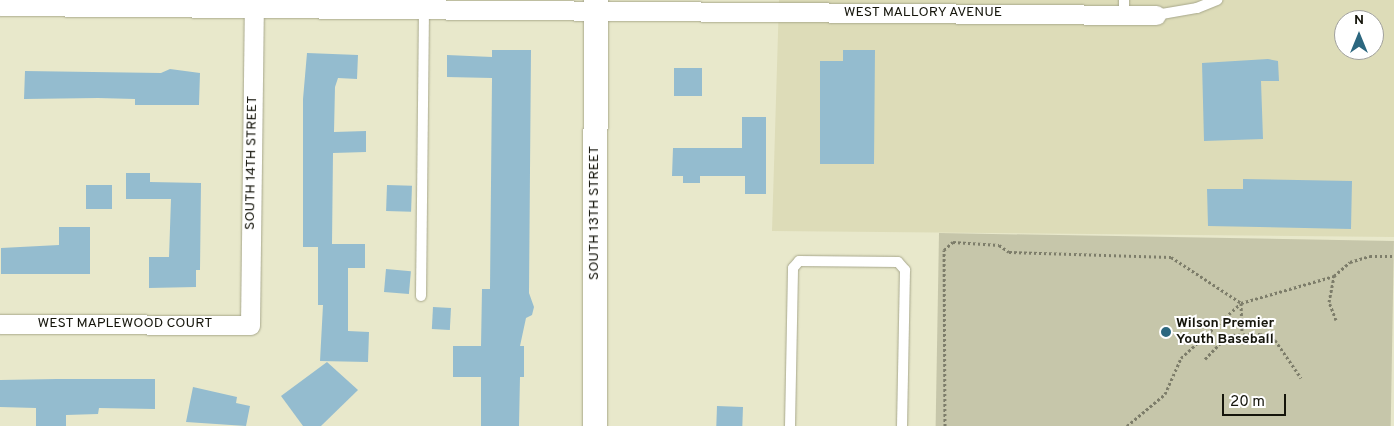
<!DOCTYPE html>
<html>
<head>
<meta charset="utf-8">
<style>
	body { margin:0 }
	#map { position:relative; width:1394px; height:426px; overflow:hidden; background:#e8e8cb; font-family:Overpass,sans-serif }
	div>[style] { position:absolute }
	.built>* { inset:0; background:#dddcb8 }
	.green>* { inset:0; background:#c6c6aa; transform-origin:0 0 }
	.building>* { inset:0; background:#94bccf; transform-origin:0 0 }
	.path>* { height:3px; margin-top:-1.5px; transform-origin:0; background:repeating-linear-gradient(90deg,#7d7d6a 0 2.5px,transparent 0 5px) }
	.roads { filter:drop-shadow(0 0 1px #a7a78b) drop-shadow(0 0 1px #a7a78b) }
	.service>* { height:10px; margin:-5px; padding:0 5px; transform-origin:5px; border-radius:5px; background:#fff }
	.minor>* { height:19px; margin:-9.5px; padding:0 9.5px; transform-origin:9.5px; border-radius:9.5px; background:#fff }
	.tertiary>* { height:24px; margin:-12px; padding:0 12px; transform-origin:12px; border-radius:12px; background:#fff }
	.dots>* { width:14px; height:14px; translate:-50% -50%; box-sizing:border-box; border:2px solid #fff; border-radius:50% }
	span { translate:-50% -50%; white-space:nowrap; text-align:center; line-height:1.15; -webkit-text-stroke:4px #fff; paint-order:stroke }
	.street-label { font-size:14px; color:#15150b }
	.poi-label { font-size:14px; color:#15150b; font-weight:700 }
	.left { translate:0 -50%; text-align:left }
	.north { position:absolute; left:1334px; top:10px; width:50px; height:50px; box-sizing:border-box; background:#fff; border:1px solid #a1a19d; border-radius:50%; rotate:0deg; font-size:14px; font-weight:700; line-height:20px; text-align:center; color:#15150b }
	.north::after { content:''; display:block; margin:auto; width:18px; height:22px; background:#2c677f; clip-path:polygon(50% 0,100% 100%,50% 72%,0 100%) }
	.scale { position:absolute; left:1222px; top:394px; width:64px; height:22px; box-sizing:border-box; border:2px solid #15150b; border-top:0; padding-left:6px; font-size:15px; line-height:18px; white-space:nowrap; color:#15150b; -webkit-text-stroke:4px #fff; paint-order:stroke }
</style>
</head>
<body>
<div id="map">
	<div class="built">
		<i style="clip-path:polygon(evenodd,779px 0,1394px 0,1394px 237px,772px 231px,779px 0,1344px 20px,1374px 20px,1374px 50px,1344px 50px,1344px 20px)"></i>
	</div>
	<div class="green">
		<i style="left:939px;top:233px;width:455px;height:193px;rotate:1deg"></i>
	</div>
	<div class="building">
		<i style="clip-path:polygon(492px 50px,531px 50px,529px 293px,534px 307px,532px 315px,526px 318px,520px 346px,524px 346px,524px 377px,520px 377px,519px 426px,481px 426px,481px 377px,453px 377px,453px 346px,481px 346px,482px 289px,490px 289px,492px 78px,447px 77px,447px 55px,492px 57px)"></i>
		<i style="clip-path:polygon(843px 50px,875px 50px,874px 164px,820px 164px,820px 61px,843px 61px)"></i>
		<i style="clip-path:polygon(307px 53px,358px 55px,357px 79px,338px 78px,335px 87px,334px 132px,366px 131px,366px 152px,333px 153px,332px 244px,365px 244px,365px 268px,348px 268px,348px 331px,369px 332px,368px 362px,320px 361px,323px 305px,318px 305px,318px 247px,303px 247px,303px 99px)"></i>
		<i style="clip-path:polygon(1268px 59px,1278px 61px,1279px 81px,1261px 81px,1263px 139px,1204px 141px,1202px 63px)"></i>
		<i style="left:674px;top:68px;width:28px;height:28px"></i>
		<i style="clip-path:polygon(170px 69px,200px 73px,199px 105px,135px 105px,135px 99px,98px 98px,24px 99px,25px 71px,161px 73px)"></i>
		<i style="clip-path:polygon(742px 117px,766px 117px,766px 194px,745px 194px,745px 176px,700px 176px,700px 183px,683px 183px,683px 176px,672px 176px,673px 148px,742px 148px)"></i>
		<i style="clip-path:polygon(126px 173px,150px 173px,150px 182px,201px 183px,200px 270px,196px 270px,196px 287px,149px 288px,149px 257px,169px 257px,171px 199px,126px 199px)"></i>
		<i style="clip-path:polygon(1243px 179px,1352px 181px,1351px 229px,1208px 226px,1207px 189px,1243px 189px)"></i>
		<i style="left:86px;top:185px;width:26px;height:24px"></i>
		<i style="left:387px;top:185px;width:25px;height:26px;rotate:2deg"></i>
		<i style="clip-path:polygon(59px 227px,90px 227px,90px 274px,1px 274px,1px 248px,59px 245px)"></i>
		<i style="left:386px;top:269px;width:25px;height:23px;rotate:5deg"></i>
		<i style="left:433px;top:307px;width:18px;height:22px;rotate:3deg"></i>
		<i style="clip-path:polygon(327px 362px,358px 390px,321px 426px,303px 426px,281px 396px)"></i>
		<i style="clip-path:polygon(57px 379px,155px 379px,155px 409px,99px 408px,98px 414px,66px 415px,66px 426px,36px 426px,36px 408px,0 407px,0 380px)"></i>
		<i style="clip-path:polygon(193px 387px,237px 397px,236px 403px,250px 406px,246px 426px,186px 422px)"></i>
		<i style="left:717px;top:406px;width:26px;height:20px;rotate:2deg"></i>
	</div>
	<div class="path">
		<i style="left:1336px;top:320px;width:19px;rotate:-111deg"></i>
		<i style="left:1329px;top:302px;width:26px;rotate:-79deg"></i>
		<i style="left:1334px;top:276px;width:21px;rotate:-41deg"></i>
		<i style="left:1350px;top:262px;width:21px;rotate:-17deg"></i>
		<i style="left:1370px;top:256px;width:24px"></i>
		<i style="left:1205px;top:359px;width:33px;rotate:-46deg"></i>
		<i style="left:1228px;top:335px;width:32px;rotate:-2deg"></i>
		<i style="left:1260px;top:334px;width:16px;rotate:22deg"></i>
		<i style="left:1275px;top:340px;width:46px;rotate:55.6deg"></i>
		<i style="left:945px;top:426px;width:176px;rotate:-90.3deg"></i>
		<i style="left:944px;top:250px;width:12px;rotate:-42deg"></i>
		<i style="left:953px;top:242px;width:46px;rotate:3.7deg"></i>
		<i style="left:999px;top:245px;width:12px;rotate:35deg"></i>
		<i style="left:1009px;top:252px;width:162px;rotate:1.8deg"></i>
		<i style="left:1171px;top:257px;width:84px;rotate:33.3deg"></i>
		<i style="left:1241px;top:303px;width:29px;rotate:88deg"></i>
		<i style="left:1127px;top:426px;width:50px;rotate:-40.1deg"></i>
		<i style="left:1165px;top:394px;width:39px;rotate:-66deg"></i>
		<i style="left:1181px;top:358px;width:81px;rotate:-42.5deg"></i>
		<i style="left:1241px;top:303px;width:97px;rotate:-16.2deg"></i>
	</div>
	<div class="roads">
		<div class="service">
			<i style="left:1124px;top:15px;width:15px;rotate:-90deg"></i>
			<i style="left:1156px;top:15px;width:42px;rotate:-9.7deg"></i>
			<i style="left:1197px;top:8px;width:22px;rotate:-22deg"></i>
			<i style="left:421px;top:296px;width:287px;rotate:-89.4deg"></i>
			<i style="left:790px;top:426px;width:158px;rotate:-88.9deg"></i>
			<i style="left:793px;top:268px;width:9px;rotate:-49deg"></i>
			<i style="left:799px;top:261px;width:99px;rotate:0.6deg"></i>
			<i style="left:898px;top:262px;width:11px;rotate:49deg"></i>
			<i style="left:905px;top:270px;width:156px;rotate:91.1deg"></i>
		</div>
		<div class="minor">
			<i style="left:0;top:6px;width:1156px;rotate:0.45deg"></i>
			<i style="left:0;top:324px;width:250px;rotate:0.2deg"></i>
			<i style="left:250px;top:325px;width:325px;rotate:-89.3deg"></i>
		</div>
		<div class="tertiary">
			<i style="left:595px;top:426px;width:426px;rotate:-89.9deg"></i>
		</div>
	</div>
	<div class="dots">
		<i style="left:1166px;top:332px;background:#2c677f"></i>
	</div>
	<div class="street-label">
		<span style="left:923px;top:13px">WEST MALLORY AVENUE</span>
		<span style="left:252px;top:163px;rotate:-89deg">SOUTH 14TH STREET</span>
		<span style="left:595px;top:213px;rotate:-90deg">SOUTH 13TH STREET</span>
		<span style="left:125px;top:324px">WEST MAPLEWOOD COURT</span>
	</div>
	<div class="poi-label">
		<span class="left" style="left:1176px;top:332px">Wilson Premier<br>Youth Baseball</span>
	</div>
	<div class="north">N</div>
	<div class="scale">20 m</div>
</div>
</body>
</html>
